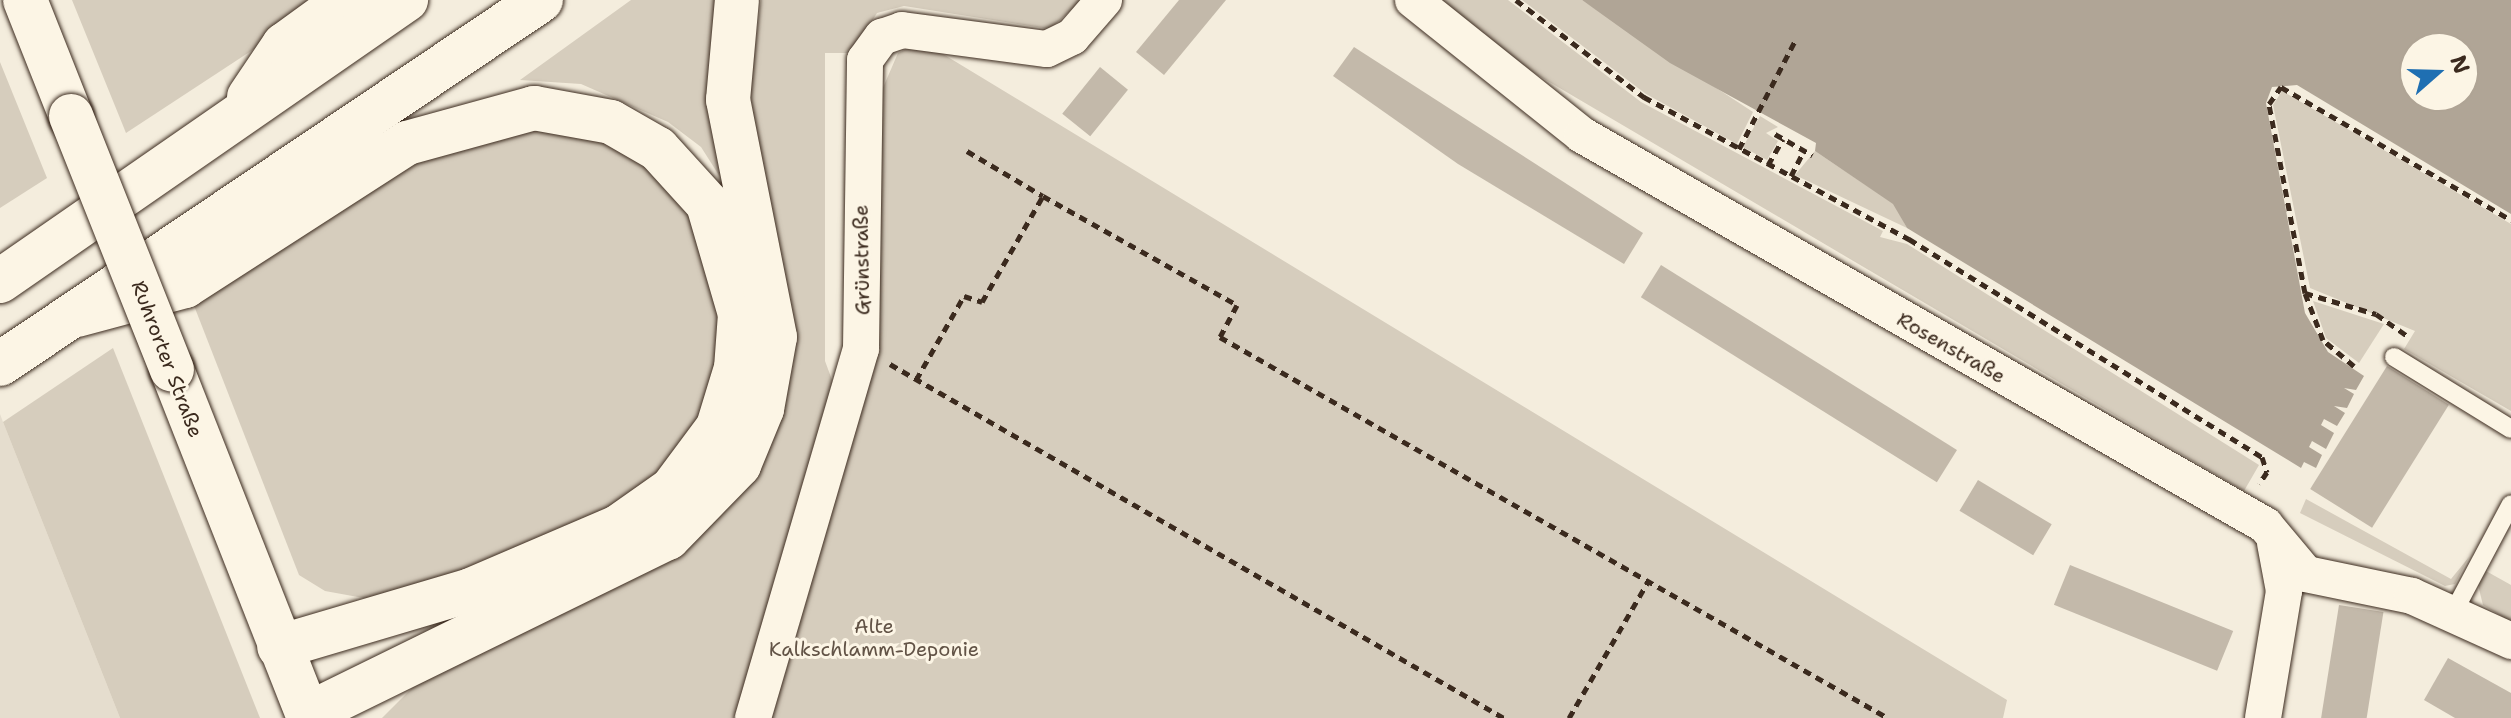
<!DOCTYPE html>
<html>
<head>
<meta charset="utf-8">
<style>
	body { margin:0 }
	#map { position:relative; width:2511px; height:718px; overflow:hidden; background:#f4eddd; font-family:"Shantell Sans",sans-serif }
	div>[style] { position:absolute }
	.built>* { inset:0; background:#e5ddce }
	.green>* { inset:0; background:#d6cdbd }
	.water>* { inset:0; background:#b0a596 }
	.building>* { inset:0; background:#c3b9aa; transform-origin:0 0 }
	.path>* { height:5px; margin-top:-2.5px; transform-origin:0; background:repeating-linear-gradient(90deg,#3b2a1e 0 8px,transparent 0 14px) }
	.roads { filter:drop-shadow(0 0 2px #3b2a1e) drop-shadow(0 0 2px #3b2a1e) }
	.lane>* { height:18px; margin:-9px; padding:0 9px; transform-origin:9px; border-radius:9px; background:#fcf5e5 }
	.street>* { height:36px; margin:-18px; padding:0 18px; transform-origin:18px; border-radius:18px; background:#fcf5e5 }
	.secondary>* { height:44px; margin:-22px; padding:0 22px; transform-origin:22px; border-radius:22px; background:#fcf5e5 }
	.highway>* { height:44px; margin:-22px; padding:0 22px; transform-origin:22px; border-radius:22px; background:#fcf5e5 }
	.bridges { filter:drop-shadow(0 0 2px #3b2a1e) drop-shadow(0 0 2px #3b2a1e) }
	.secondary-bridge>* { height:44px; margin:-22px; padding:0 22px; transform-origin:22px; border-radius:22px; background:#fcf5e5 }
	span { translate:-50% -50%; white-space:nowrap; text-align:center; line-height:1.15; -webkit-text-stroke:6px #fcf5e5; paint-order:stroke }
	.street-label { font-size:20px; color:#3b2a1e }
	.park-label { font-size:20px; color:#625346 }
	.north { position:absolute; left:2399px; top:32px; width:80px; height:80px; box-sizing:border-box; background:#fcf5e5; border:2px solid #afa495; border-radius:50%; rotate:70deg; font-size:22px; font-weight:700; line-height:32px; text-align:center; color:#3b2a1e }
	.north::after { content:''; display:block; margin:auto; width:28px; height:36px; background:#1f6fb2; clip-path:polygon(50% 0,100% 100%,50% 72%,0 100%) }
</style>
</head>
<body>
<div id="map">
	<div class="built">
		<i style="clip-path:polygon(0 414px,3px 422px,120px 718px,0 718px)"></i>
	</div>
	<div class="green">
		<i style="clip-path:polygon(72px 0,329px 0,126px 133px)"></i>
		<i style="clip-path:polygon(631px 0,719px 0,722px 180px,701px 147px,668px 122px,581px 84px,520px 80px)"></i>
		<i style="clip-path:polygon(761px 0,1082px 0,1050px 29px,904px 6px,877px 13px,852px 53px,825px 53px,825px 361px,838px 396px,737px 718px,382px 718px,433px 667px,678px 553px,758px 156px,750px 88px)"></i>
		<i style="clip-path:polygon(1441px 0,1508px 0,1641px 102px,1883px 231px,1880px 237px,1907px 244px,2259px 465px,2244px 491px,1529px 70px)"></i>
		<i style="clip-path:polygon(1522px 0,1582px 0,1753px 112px,1737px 144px,1646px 94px)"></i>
		<i style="clip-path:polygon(911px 47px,938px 51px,2007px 700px,2003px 718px,767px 718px,827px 519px,882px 90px,898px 53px)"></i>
		<i style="clip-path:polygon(0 62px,47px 178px,0 208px)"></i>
		<i style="clip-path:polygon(2282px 91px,2511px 224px,2511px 411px,2404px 349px,2415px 331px,2310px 288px,2273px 105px)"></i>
		<i style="clip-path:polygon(1760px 116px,1778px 127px,1766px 133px,1778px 141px,1767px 160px,1743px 147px)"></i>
		<i style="clip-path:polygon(547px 129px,603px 139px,657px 172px,692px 214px,723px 313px,719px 364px,704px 416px,660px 474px,609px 512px,468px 574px,380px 601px,325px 591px,299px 575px,191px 298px,407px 163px,482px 138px)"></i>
		<i style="clip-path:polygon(1815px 151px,1894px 204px,1907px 228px,1795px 175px)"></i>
		<i style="clip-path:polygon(2313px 301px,2384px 324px,2359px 363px,2326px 338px)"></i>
		<i style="clip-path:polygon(113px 348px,260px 718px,120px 718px,3px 422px)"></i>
		<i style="clip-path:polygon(2306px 499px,2451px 579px,2469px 557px,2455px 584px,2445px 586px,2300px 513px)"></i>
		<i style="clip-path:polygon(2486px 571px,2511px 585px,2511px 622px,2483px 605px,2478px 585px)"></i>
	</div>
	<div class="water">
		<i style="clip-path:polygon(evenodd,1582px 0,2511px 0,2511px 214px,2297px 85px,2272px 87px,2266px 103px,2305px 313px,2328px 352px,2364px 376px,2356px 390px,2344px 388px,2354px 394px,2347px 408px,2334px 406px,2345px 413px,2337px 426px,2324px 419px,2321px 425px,2334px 433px,2326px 449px,2312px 441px,2309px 447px,2322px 455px,2316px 468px,2304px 462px,2301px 468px,1907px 228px,1893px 204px,1815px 151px,1816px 143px,1670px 63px,1582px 0,2415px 48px,2463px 48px,2463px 96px,2415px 96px,2415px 48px)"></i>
	</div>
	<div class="building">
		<i style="clip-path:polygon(1179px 0,1226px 0,1164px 75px,1136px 52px)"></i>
		<i style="clip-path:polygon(1354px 47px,1643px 233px,1624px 264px,1458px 164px,1333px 76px)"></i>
		<i style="left:1100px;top:67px;width:36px;height:60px;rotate:39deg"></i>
		<i style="left:1661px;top:265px;width:349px;height:38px;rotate:32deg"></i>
		<i style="left:2387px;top:366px;width:73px;height:145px;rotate:32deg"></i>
		<i style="left:1978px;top:480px;width:86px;height:36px;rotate:31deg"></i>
		<i style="left:2070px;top:565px;width:176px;height:43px;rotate:22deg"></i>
		<i style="left:2339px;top:605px;width:45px;height:115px;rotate:9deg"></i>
		<i style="clip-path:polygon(2448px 658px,2511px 693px,2511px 718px,2455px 718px,2424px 700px)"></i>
	</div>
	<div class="path">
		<i style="left:1516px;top:0;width:161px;rotate:37.2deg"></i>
		<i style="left:1644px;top:97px;width:301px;rotate:28.2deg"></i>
		<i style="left:1909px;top:239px;width:415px;rotate:31.7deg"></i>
		<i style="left:2262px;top:457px;width:16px;rotate:72deg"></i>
		<i style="left:2267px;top:472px;width:14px;rotate:124deg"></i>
		<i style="left:1775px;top:134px;width:43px;rotate:29.6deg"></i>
		<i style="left:1739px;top:149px;width:122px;rotate:-62.6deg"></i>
		<i style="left:967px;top:151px;width:88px;rotate:30.6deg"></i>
		<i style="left:1768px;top:165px;width:30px;rotate:-60deg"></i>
		<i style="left:1791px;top:176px;width:28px;rotate:-63deg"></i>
		<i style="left:2305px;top:293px;width:192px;rotate:-100.8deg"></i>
		<i style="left:2269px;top:104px;width:21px;rotate:-55deg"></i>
		<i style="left:2281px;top:87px;width:266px;rotate:30deg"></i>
		<i style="left:890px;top:364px;width:709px;rotate:29.97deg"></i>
		<i style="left:2354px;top:366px;width:40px;rotate:-140deg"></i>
		<i style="left:2323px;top:340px;width:50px;rotate:-111deg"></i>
		<i style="left:2305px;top:293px;width:74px;rotate:16.5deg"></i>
		<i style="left:2376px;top:314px;width:38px;rotate:35deg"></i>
		<i style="left:916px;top:380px;width:97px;rotate:-60.3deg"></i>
		<i style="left:964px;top:296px;width:19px;rotate:18deg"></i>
		<i style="left:982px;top:302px;width:122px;rotate:-60.1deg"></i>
		<i style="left:1043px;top:196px;width:223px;rotate:29.3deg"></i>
		<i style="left:1237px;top:305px;width:36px;rotate:118deg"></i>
		<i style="left:1220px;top:337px;width:769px;rotate:29.7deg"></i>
		<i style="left:1569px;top:718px;width:160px;rotate:-59.9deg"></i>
	</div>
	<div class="roads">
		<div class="lane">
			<i style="left:2394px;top:357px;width:137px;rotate:31.6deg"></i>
			<i style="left:2453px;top:613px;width:123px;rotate:-62deg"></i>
		</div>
		<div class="street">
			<i style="left:1413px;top:0;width:216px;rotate:38.6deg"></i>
			<i style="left:1582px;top:135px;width:787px;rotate:29.73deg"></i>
			<i style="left:2265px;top:525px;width:64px;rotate:50.1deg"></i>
			<i style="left:2306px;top:574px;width:108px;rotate:11.7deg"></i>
			<i style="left:2412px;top:596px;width:109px;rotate:24.4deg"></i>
			<i style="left:753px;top:718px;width:384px;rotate:-73.7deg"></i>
			<i style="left:861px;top:349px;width:289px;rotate:-89.2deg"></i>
			<i style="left:865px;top:60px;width:29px;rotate:-54deg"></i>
			<i style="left:882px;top:37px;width:21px;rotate:-19deg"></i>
			<i style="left:902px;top:30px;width:146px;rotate:7.5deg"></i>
			<i style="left:1047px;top:49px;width:28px;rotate:-26deg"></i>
			<i style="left:1072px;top:37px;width:49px;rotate:-49.1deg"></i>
			<i style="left:2263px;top:718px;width:129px;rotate:-80.6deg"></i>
			<i style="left:2284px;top:591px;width:49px;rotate:-100.6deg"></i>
		</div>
		<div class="secondary">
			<i style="left:25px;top:0;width:125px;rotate:68.4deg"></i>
			<i style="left:172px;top:370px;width:374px;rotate:68.5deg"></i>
		</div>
		<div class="highway">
			<i style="left:249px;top:97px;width:63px;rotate:-56.1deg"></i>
			<i style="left:284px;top:45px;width:77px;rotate:-36deg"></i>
			<i style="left:0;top:281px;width:494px;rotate:-34.7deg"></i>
			<i style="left:77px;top:315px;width:112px;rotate:-15deg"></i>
			<i style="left:185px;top:286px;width:264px;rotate:-32.8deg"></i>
			<i style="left:407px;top:143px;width:132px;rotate:-15.4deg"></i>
			<i style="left:534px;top:108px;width:78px;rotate:10.3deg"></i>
			<i style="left:611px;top:122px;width:54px;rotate:29.9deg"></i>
			<i style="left:658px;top:149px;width:74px;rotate:47.7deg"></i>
			<i style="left:708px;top:204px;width:115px;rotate:73.8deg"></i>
			<i style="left:740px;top:314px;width:54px;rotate:94.2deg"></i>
			<i style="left:736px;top:368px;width:62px;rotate:107deg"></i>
			<i style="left:718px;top:427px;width:77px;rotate:126.6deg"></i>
			<i style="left:672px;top:489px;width:66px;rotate:144.9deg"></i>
			<i style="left:618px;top:527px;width:160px;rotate:156.8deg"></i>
			<i style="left:471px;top:590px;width:200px;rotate:163.5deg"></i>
			<i style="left:0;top:364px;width:652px;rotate:-33.93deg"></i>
			<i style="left:308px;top:714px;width:401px;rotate:-26.1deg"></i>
			<i style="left:668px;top:538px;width:102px;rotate:-45.8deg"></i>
			<i style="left:739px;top:465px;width:61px;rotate:-67.7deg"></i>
			<i style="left:762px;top:409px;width:73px;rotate:-79.8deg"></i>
			<i style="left:775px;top:337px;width:242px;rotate:-101.2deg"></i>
			<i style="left:728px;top:100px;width:100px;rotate:-84.9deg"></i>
		</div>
	</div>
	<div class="bridges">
		<div class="secondary-bridge">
			<i style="left:71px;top:116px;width:273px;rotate:68.3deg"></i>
		</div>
	</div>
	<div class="street-label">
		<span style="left:862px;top:260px;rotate:-91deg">Grünstraße</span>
		<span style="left:1951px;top:348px;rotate:30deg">Rosenstraße</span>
		<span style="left:167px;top:359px;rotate:69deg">Ruhrorter Straße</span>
	</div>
	<div class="park-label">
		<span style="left:874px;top:638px">Alte<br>Kalkschlamm-Deponie</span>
	</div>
	<div class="north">N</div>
</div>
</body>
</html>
